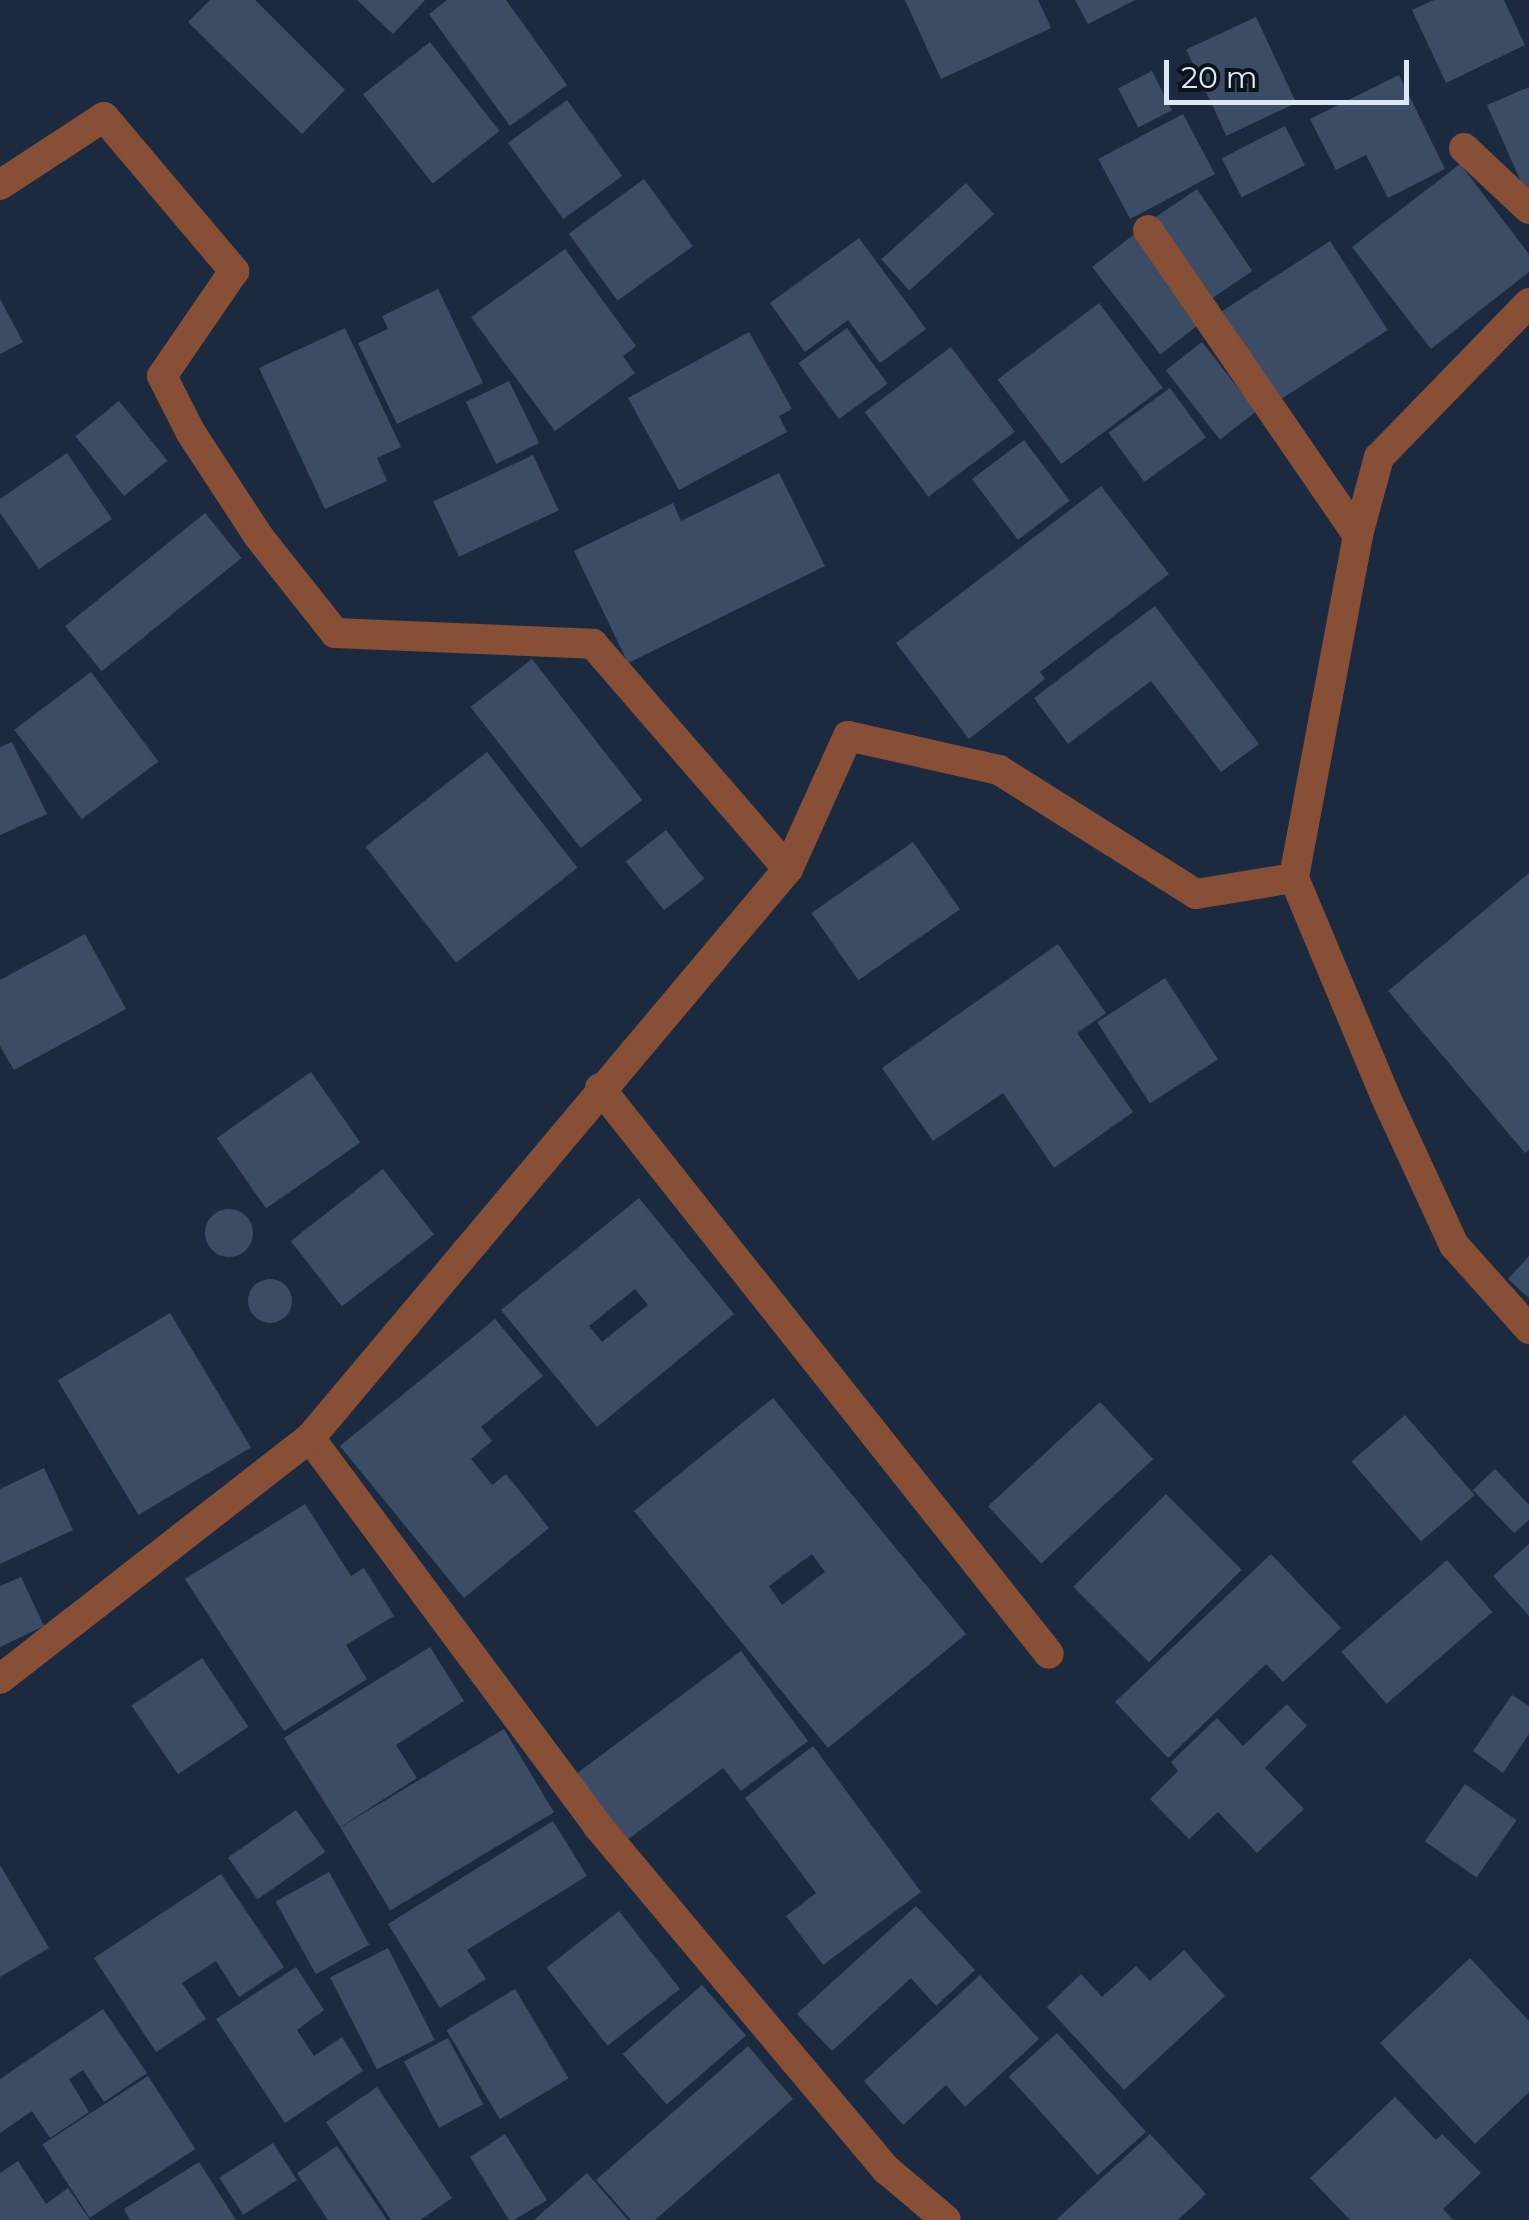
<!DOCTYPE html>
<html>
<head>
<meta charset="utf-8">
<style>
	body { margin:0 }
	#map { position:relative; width:1529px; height:2220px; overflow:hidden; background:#1c2a40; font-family:Montserrat,sans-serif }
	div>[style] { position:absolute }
	.building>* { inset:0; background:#3d4c65; transform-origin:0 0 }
	.round { border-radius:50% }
	.minor>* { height:30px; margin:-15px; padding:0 15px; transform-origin:15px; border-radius:15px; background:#864f36 }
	span { translate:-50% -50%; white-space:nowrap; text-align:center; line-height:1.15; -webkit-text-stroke:10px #0c131d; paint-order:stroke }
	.scale { position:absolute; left:1164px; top:60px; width:245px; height:45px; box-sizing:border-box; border:5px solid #dee7f6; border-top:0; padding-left:12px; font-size:30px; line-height:35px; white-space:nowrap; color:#dee7f6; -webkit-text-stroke:8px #0c131d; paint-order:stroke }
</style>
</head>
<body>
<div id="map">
	<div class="building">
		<i style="clip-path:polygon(210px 0,255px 0,345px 90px,302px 134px,188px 22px)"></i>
		<i style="clip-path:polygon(357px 0,425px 0,393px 34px)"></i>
		<i style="clip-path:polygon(447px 0,506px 0,567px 85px,510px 126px,429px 14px)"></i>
		<i style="clip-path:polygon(905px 0,1038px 0,1051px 28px,941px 79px)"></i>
		<i style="clip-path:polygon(1075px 0,1135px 0,1088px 24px)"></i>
		<i style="clip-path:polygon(1434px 0,1504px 0,1525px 45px,1446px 83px,1412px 10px)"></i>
		<i style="left:1256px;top:17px;width:95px;height:77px;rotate:65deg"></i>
		<i style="left:430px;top:42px;width:113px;height:85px;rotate:52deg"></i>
		<i style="left:1152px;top:71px;width:44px;height:38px;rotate:63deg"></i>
		<i style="clip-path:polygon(1399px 75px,1445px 169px,1388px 198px,1366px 155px,1336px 170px,1310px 119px)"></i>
		<i style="clip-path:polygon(1529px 87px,1529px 189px,1525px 191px,1487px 105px)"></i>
		<i style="left:567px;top:100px;width:94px;height:73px;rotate:54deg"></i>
		<i style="left:1183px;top:114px;width:68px;height:96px;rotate:62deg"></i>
		<i style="left:1285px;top:126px;width:44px;height:71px;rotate:63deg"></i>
		<i style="clip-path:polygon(1460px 164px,1529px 254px,1529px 272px,1431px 349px,1352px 247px)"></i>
		<i style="left:644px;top:179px;width:83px;height:93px;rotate:54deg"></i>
		<i style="left:966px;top:183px;width:42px;height:114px;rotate:48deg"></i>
		<i style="left:1197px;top:189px;width:99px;height:53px;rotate:56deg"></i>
		<i style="left:1137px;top:232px;width:111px;height:57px;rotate:52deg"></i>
		<i style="clip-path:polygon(859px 238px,926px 329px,880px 363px,848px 320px,805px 352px,770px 303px)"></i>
		<i style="left:1330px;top:241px;width:106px;height:132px;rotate:57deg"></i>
		<i style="clip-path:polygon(565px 249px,636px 346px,623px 356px,635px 373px,555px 431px,471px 317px)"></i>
		<i style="clip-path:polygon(438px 289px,483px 383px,397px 424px,358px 343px,388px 329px,382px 316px)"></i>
		<i style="clip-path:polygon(0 299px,23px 342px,0 354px)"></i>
		<i style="left:1099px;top:303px;width:106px;height:127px;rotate:53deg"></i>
		<i style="clip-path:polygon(345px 328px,401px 447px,377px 458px,387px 481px,325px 509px,259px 368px)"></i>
		<i style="left:847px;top:328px;width:69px;height:60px;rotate:54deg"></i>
		<i style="clip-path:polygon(749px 332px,792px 409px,779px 416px,787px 432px,679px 490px,628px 398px)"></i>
		<i style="left:1202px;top:342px;width:88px;height:46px;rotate:52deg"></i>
		<i style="left:951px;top:347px;width:106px;height:108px;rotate:53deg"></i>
		<i style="left:509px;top:381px;width:69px;height:48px;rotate:64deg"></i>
		<i style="left:1170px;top:388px;width:61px;height:76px;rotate:54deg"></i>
		<i style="left:119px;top:401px;width:77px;height:56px;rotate:51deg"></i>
		<i style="left:1024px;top:440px;width:76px;height:65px;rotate:53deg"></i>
		<i style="clip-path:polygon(67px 453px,112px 519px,39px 569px,0 513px,0 499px)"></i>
		<i style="left:533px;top:455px;width:61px;height:110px;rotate:65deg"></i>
		<i style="clip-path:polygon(779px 473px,825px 566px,628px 663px,574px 551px,673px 503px,681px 521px)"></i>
		<i style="clip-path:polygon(1101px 486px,1169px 574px,1040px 672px,1045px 679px,969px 739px,896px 643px)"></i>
		<i style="left:205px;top:513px;width:58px;height:180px;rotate:51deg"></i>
		<i style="clip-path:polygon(1155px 606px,1259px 744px,1221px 772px,1151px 681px,1068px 744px,1034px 698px)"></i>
		<i style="left:532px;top:659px;width:179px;height:78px;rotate:52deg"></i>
		<i style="left:91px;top:672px;width:112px;height:96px;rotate:53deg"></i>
		<i style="clip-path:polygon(12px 742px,47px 814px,0 835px,0 747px)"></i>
		<i style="left:487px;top:752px;width:147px;height:154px;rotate:52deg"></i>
		<i style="left:666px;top:830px;width:62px;height:51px;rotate:52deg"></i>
		<i style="left:913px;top:842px;width:82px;height:124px;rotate:55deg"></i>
		<i style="clip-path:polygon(1529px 873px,1529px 1150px,1525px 1153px,1388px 991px)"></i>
		<i style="clip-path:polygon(85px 934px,126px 1009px,14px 1070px,0 1046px,0 980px)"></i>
		<i style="clip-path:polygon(1058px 944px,1106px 1013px,1077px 1033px,1133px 1112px,1054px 1168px,1003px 1093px,933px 1141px,882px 1068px)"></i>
		<i style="left:1165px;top:978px;width:97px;height:81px;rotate:57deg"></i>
		<i style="left:311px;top:1072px;width:86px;height:115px;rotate:55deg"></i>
		<i style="left:383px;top:1169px;width:83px;height:117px;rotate:52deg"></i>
		<i style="clip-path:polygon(evenodd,639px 1198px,734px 1314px,597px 1427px,501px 1310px,639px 1198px,635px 1289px,648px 1305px,602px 1342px,589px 1326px,635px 1289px)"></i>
		<i class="round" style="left:205px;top:1209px;width:48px;height:48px"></i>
		<i style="clip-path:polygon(1529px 1256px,1529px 1298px,1508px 1279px)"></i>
		<i class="round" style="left:248px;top:1279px;width:44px;height:44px"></i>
		<i style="left:170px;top:1313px;width:157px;height:131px;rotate:59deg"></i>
		<i style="clip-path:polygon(495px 1319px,543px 1376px,481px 1427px,492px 1441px,471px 1459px,492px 1485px,506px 1474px,549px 1528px,464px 1598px,340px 1446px)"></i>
		<i style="clip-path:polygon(evenodd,773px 1398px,966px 1634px,828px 1748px,634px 1511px,773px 1398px,812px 1554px,825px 1572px,782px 1605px,769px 1586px,812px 1554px)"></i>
		<i style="left:1100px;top:1402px;width:78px;height:153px;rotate:47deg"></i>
		<i style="left:1405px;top:1415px;width:106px;height:71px;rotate:49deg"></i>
		<i style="clip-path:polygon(44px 1468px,73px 1530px,0 1564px,0 1489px)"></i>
		<i style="clip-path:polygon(1495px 1469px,1529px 1505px,1529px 1520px,1514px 1533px,1473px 1490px)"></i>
		<i style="left:1166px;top:1494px;width:107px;height:131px;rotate:45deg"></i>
		<i style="clip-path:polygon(305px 1504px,351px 1576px,364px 1568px,394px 1616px,346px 1645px,367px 1679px,284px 1731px,185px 1579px)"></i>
		<i style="clip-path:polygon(1529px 1544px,1529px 1616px,1493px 1576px)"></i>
		<i style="clip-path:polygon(1271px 1554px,1341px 1628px,1283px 1682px,1266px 1664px,1168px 1758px,1115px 1702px)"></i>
		<i style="left:1447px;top:1560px;width:69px;height:140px;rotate:49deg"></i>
		<i style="clip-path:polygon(21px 1577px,44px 1626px,0 1647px,0 1586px)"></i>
		<i style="clip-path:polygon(430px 1647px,464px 1701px,396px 1745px,417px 1778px,340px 1827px,284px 1738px)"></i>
		<i style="clip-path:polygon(741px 1651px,808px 1741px,741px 1791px,723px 1768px,626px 1841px,576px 1774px)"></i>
		<i style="left:202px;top:1658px;width:83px;height:85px;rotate:56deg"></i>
		<i style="clip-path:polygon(1512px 1695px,1529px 1706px,1529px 1734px,1503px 1773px,1473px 1751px)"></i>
		<i style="clip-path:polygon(1287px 1704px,1307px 1726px,1265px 1768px,1304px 1809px,1257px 1853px,1218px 1812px,1189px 1839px,1150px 1799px,1178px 1771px,1171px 1762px,1217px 1718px,1243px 1746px)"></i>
		<i style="left:504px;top:1729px;width:97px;height:191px;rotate:59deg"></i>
		<i style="clip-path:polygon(813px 1746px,921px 1892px,823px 1965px,786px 1916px,816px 1893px,745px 1798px)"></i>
		<i style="left:1465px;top:1784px;width:63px;height:70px;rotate:35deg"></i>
		<i style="left:296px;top:1810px;width:51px;height:83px;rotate:55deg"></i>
		<i style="clip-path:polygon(553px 1821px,587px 1876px,467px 1950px,486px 1979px,440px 2008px,388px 1924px)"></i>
		<i style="clip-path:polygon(0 1865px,49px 1948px,0 1977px)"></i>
		<i style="left:329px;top:1872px;width:83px;height:61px;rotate:61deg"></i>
		<i style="clip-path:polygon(221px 1874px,284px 1967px,239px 1997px,216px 1961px,182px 1983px,206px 2019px,156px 2052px,94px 1958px)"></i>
		<i style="clip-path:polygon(916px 1906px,975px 1970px,936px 2006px,911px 1978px,832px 2051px,797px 2014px)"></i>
		<i style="left:619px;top:1911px;width:99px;height:92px;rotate:52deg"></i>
		<i style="left:388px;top:1948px;width:103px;height:65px;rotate:63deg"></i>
		<i style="clip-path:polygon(1184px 1950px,1225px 1996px,1124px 2090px,1047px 2007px,1081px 1974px,1102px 1997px,1136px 1966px,1150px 1981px)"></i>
		<i style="clip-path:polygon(1470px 1958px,1529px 2021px,1529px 2092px,1475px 2144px,1380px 2043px)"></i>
		<i style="clip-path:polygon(296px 1967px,324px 2010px,297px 2030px,314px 2056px,342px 2037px,363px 2071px,285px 2123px,216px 2019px)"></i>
		<i style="clip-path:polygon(980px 1975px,1039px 2039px,965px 2107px,946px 2085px,903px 2125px,864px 2081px)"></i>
		<i style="left:702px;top:1985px;width:67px;height:105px;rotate:49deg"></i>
		<i style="left:515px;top:1989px;width:104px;height:80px;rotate:59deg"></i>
		<i style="clip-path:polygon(103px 2009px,147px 2073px,104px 2102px,83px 2070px,69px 2079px,89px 2112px,50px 2138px,32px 2111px,0 2133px,0 2079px)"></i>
		<i style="left:1057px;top:2033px;width:133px;height:65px;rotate:48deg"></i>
		<i style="left:448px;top:2038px;width:75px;height:50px;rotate:62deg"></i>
		<i style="clip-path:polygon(748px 2046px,793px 2099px,655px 2220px,631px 2220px,596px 2180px)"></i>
		<i style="left:148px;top:2076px;width:87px;height:126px;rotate:57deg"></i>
		<i style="clip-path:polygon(377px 2087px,452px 2198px,420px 2220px,391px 2220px,326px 2122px)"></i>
		<i style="clip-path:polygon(1395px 2097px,1436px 2140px,1442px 2134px,1481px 2173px,1443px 2209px,1453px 2220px,1350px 2220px,1310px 2178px)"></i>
		<i style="clip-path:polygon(505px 2134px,547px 2200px,514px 2220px,509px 2220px,470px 2157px)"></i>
		<i style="clip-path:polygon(1150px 2134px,1206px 2194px,1178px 2220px,1056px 2220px)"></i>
		<i style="left:273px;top:2143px;width:44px;height:64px;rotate:57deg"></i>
		<i style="clip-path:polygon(337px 2146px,387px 2220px,328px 2220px,297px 2173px)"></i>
		<i style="clip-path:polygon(18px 2161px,46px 2204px,68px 2188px,90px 2220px,0 2220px,0 2173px)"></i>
		<i style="clip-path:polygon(199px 2162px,236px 2220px,130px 2220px,124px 2209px)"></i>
		<i style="clip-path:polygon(587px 2173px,628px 2220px,534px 2220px)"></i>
	</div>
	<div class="minor">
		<i style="left:1464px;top:148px;width:89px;rotate:43.2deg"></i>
		<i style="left:0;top:185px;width:124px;rotate:-33.2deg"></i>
		<i style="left:104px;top:117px;width:202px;rotate:49.8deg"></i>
		<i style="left:234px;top:271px;width:127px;rotate:124.4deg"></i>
		<i style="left:162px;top:376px;width:64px;rotate:63deg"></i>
		<i style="left:191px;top:433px;width:124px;rotate:56.8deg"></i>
		<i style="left:259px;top:537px;width:122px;rotate:51.6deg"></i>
		<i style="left:335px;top:633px;width:258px;rotate:2.4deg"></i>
		<i style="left:593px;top:644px;width:298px;rotate:49.1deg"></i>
		<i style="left:1148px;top:230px;width:370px;rotate:55.5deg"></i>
		<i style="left:1529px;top:303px;width:215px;rotate:134.2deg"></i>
		<i style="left:1379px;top:457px;width:81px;rotate:105.1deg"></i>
		<i style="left:1358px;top:535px;width:349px;rotate:100.6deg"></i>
		<i style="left:1294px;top:878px;width:238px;rotate:67.3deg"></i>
		<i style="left:1386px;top:1098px;width:162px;rotate:65.2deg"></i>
		<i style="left:1454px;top:1245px;width:113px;rotate:48.2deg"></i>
		<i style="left:600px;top:1088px;width:722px;rotate:51.58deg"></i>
		<i style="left:310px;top:1438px;width:482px;rotate:53.4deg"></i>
		<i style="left:597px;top:1825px;width:451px;rotate:50deg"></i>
		<i style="left:887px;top:2170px;width:77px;rotate:40.3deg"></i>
		<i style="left:0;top:1679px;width:393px;rotate:-37.9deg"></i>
		<i style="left:310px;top:1438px;width:743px;rotate:-49.97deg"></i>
		<i style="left:788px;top:869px;width:146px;rotate:-65.7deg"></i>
		<i style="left:848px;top:736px;width:155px;rotate:12.7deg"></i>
		<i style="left:999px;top:770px;width:233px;rotate:32.2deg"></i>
		<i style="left:1196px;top:894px;width:99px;rotate:-9.3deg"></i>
	</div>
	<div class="scale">20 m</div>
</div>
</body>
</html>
